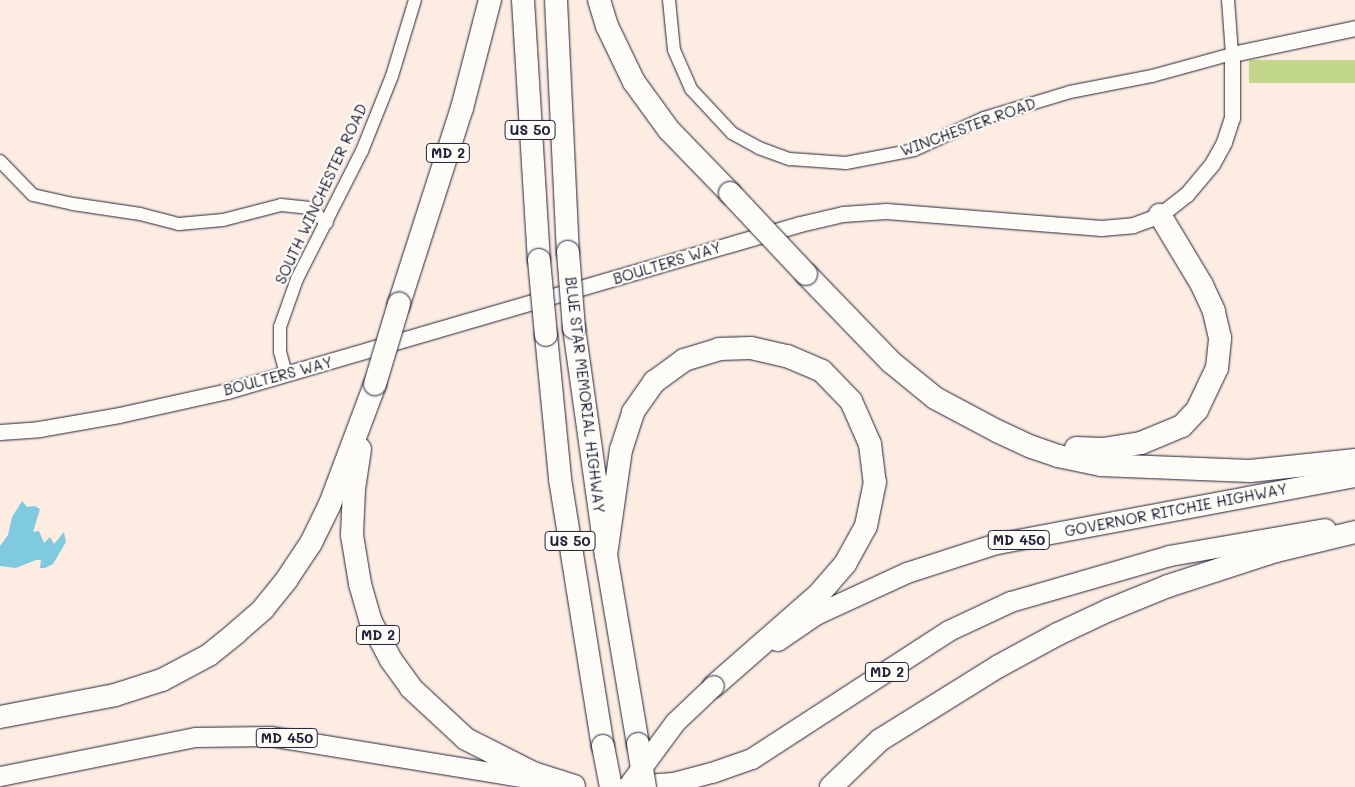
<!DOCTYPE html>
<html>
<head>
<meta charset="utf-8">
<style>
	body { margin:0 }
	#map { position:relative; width:1355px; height:787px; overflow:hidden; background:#fdece2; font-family:Mali,sans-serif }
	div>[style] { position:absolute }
	.green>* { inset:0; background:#c2d78c; transform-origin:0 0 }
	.water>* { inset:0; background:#7fcadf }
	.roads { filter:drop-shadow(0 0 1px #22223b) drop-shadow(0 0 1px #22223b) }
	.minor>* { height:12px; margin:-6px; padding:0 6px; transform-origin:6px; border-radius:6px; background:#fdfcf7 }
	.tertiary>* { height:15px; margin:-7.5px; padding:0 7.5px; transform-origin:7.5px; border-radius:7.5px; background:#fdfcf7 }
	.primary>* { height:19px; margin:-9.5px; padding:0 9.5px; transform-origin:9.5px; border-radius:9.5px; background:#fdfcf7 }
	.trunk>* { height:20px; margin:-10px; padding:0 10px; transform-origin:10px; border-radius:10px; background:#fdfcf7 }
	.motorway>* { height:22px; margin:-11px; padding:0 11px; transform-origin:11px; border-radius:11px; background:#fdfcf7 }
	.bridges { filter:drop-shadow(0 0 1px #22223b) drop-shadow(0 0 1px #22223b) }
	.trunk-bridge>* { height:20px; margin:-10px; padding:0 10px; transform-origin:10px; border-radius:10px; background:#fdfcf7 }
	.motorway-bridge>* { height:22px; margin:-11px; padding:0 11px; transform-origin:11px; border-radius:11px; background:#fdfcf7 }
	span { translate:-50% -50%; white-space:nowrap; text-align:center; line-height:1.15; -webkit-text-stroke:4.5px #fdfcf7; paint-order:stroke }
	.shield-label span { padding:1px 4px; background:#fdfcf7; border:1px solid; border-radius:4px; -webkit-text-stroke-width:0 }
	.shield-label { font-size:14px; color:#22223b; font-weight:700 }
	.street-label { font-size:15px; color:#22223b }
</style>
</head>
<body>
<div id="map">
	<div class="green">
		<i style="left:1355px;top:60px;width:23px;height:106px;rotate:90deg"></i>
	</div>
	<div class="water">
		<i style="clip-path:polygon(22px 501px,27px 507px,35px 506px,40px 509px,33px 532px,39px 531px,44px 543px,50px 537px,54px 544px,64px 532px,66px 542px,53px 564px,45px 568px,40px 568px,41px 560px,36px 560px,16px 568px,0 566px,0 546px,8px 535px,12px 517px)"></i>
	</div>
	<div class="roads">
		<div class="minor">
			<i style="left:669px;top:0;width:50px;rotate:84.3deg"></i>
			<i style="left:674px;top:50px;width:43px;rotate:66.4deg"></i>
			<i style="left:691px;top:89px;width:60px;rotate:47deg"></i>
			<i style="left:732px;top:133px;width:31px;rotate:29deg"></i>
			<i style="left:759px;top:148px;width:33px;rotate:20deg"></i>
			<i style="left:790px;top:159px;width:56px;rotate:4.1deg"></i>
			<i style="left:846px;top:163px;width:69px;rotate:-10.8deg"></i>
			<i style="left:914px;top:150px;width:77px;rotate:-24.6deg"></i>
			<i style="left:984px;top:118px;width:90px;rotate:-16.8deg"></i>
			<i style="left:1070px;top:92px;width:84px;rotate:-11deg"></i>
			<i style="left:1152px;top:76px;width:83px;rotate:-15.4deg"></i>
			<i style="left:1232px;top:54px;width:54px;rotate:-94.2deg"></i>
			<i style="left:0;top:161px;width:47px;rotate:45.9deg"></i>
			<i style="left:33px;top:195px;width:41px;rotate:12.7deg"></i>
			<i style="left:73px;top:204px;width:68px;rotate:8.5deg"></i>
			<i style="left:140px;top:214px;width:40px;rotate:14.4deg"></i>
			<i style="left:179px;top:224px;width:44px;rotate:-5.2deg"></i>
			<i style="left:223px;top:220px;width:60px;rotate:-14.5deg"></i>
			<i style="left:281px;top:205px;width:27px;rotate:6deg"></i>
			<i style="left:308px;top:208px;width:24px;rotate:38deg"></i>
			<i style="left:286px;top:374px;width:23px;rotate:-105deg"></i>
			<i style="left:280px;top:352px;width:25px;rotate:-90deg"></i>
			<i style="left:280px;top:327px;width:51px;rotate:-70.5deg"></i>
			<i style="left:297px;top:279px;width:144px;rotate:-63.1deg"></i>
			<i style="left:362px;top:151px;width:81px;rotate:-68.2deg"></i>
			<i style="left:392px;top:76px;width:79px;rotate:-73.2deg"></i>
		</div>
		<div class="tertiary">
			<i style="left:0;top:432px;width:39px;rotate:-4deg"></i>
			<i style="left:39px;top:429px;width:81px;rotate:-9.9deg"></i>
			<i style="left:119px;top:415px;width:111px;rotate:-12.5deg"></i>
			<i style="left:227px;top:391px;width:597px;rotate:-16.25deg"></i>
			<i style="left:800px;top:224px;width:44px;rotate:-13.1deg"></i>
			<i style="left:843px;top:214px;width:43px;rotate:-4deg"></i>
			<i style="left:886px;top:211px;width:216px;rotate:4.5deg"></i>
			<i style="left:1101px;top:228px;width:32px;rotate:-5deg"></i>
			<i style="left:1133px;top:225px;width:29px;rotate:-20deg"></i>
			<i style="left:1160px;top:215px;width:33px;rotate:-38deg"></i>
			<i style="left:1186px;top:195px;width:40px;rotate:-50deg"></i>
			<i style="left:1212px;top:164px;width:25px;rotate:-61deg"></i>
			<i style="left:1224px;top:142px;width:25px;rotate:-72deg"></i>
			<i style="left:1232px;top:118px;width:64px;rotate:-90deg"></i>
			<i style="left:1232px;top:54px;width:126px;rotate:-11.9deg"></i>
		</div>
		<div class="primary">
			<i style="left:0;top:776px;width:199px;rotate:-11.3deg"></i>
			<i style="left:195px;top:737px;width:75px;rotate:-0.8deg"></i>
			<i style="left:270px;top:736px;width:273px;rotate:9.3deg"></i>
		</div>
		<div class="trunk">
			<i style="left:778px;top:641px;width:46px;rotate:-34.4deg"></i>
			<i style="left:816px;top:615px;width:100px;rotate:-24.8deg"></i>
			<i style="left:907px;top:573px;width:95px;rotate:-17.9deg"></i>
			<i style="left:997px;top:544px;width:364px;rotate:-10.6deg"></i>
			<i style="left:629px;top:786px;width:45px;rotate:-3.8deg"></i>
			<i style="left:674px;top:783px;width:39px;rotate:-15deg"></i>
			<i style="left:712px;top:773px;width:42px;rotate:-19.3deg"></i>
			<i style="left:752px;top:759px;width:235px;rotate:-33deg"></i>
			<i style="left:949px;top:631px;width:68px;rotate:-25.1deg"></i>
			<i style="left:1011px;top:602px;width:166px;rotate:-16.1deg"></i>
			<i style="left:1170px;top:556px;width:158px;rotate:-9.8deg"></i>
		</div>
		<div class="motorway">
			<i style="left:523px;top:0;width:260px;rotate:86.5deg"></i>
			<i style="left:556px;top:0;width:252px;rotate:87.3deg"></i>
			<i style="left:599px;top:0;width:27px;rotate:73deg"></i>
			<i style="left:607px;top:26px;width:62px;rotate:64.3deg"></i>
			<i style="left:634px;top:82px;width:59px;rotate:53.9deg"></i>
			<i style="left:669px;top:130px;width:88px;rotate:45.9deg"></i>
			<i style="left:806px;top:274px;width:122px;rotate:46deg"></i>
			<i style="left:891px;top:362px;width:57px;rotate:39.3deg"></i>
			<i style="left:935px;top:398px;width:70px;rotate:28deg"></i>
			<i style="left:997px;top:431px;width:38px;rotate:25deg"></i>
			<i style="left:1032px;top:447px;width:28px;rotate:19deg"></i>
			<i style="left:1058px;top:456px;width:44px;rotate:11.8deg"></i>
			<i style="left:1101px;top:465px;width:149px;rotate:2.3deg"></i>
			<i style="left:1250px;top:471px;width:106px;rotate:-6deg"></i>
			<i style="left:399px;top:304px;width:206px;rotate:-72.2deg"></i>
			<i style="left:462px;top:108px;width:112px;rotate:-75.5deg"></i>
			<i style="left:574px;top:328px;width:229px;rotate:82deg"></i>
			<i style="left:606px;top:555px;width:192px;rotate:80.4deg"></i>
			<i style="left:546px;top:335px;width:145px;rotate:84.4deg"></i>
			<i style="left:560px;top:479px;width:270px;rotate:80.9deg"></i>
			<i style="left:1076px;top:448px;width:27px;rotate:2deg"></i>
			<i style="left:1103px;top:449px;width:38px;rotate:-9deg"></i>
			<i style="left:1141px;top:443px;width:44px;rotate:-22.5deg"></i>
			<i style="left:1182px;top:426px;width:22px;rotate:-47deg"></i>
			<i style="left:1197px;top:410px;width:47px;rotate:-64.5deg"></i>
			<i style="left:1217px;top:368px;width:30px;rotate:-84deg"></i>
			<i style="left:1220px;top:338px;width:28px;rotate:-103deg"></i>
			<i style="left:1214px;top:311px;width:29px;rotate:-115deg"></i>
			<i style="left:1202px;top:285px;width:82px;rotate:-121deg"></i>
			<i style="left:360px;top:449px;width:40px;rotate:98.5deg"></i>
			<i style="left:354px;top:489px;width:46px;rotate:92.5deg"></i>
			<i style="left:352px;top:535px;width:50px;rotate:80.7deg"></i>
			<i style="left:360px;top:584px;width:40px;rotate:74deg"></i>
			<i style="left:371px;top:622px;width:43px;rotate:62.2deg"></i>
			<i style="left:391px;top:660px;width:34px;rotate:54deg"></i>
			<i style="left:411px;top:688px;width:75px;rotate:42.8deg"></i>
			<i style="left:466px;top:739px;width:75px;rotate:26.9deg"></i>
			<i style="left:533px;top:773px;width:43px;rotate:17.6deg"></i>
			<i style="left:606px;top:555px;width:106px;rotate:-81.9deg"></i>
			<i style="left:621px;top:450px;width:40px;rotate:-72deg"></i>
			<i style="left:633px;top:412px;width:37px;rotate:-55deg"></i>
			<i style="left:654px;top:382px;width:37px;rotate:-36deg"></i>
			<i style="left:684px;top:360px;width:37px;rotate:-17deg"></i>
			<i style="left:719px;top:349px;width:32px;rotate:-2deg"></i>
			<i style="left:751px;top:348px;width:37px;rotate:13deg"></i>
			<i style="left:787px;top:356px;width:38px;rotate:23deg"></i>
			<i style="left:822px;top:371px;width:42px;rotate:46deg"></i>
			<i style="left:851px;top:401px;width:47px;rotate:66.2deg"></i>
			<i style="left:870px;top:444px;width:38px;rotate:83deg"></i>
			<i style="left:875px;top:482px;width:45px;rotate:101.6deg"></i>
			<i style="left:866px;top:526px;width:43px;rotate:118.9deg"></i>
			<i style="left:845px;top:564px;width:40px;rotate:131deg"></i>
			<i style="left:819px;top:594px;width:140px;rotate:138.8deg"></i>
			<i style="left:0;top:717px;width:117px;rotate:-10.8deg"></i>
			<i style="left:115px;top:695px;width:49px;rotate:-17.7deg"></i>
			<i style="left:162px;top:680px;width:53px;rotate:-28deg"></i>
			<i style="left:209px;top:655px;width:36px;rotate:-39deg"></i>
			<i style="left:237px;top:632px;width:35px;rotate:-41deg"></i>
			<i style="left:263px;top:609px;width:38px;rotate:-51deg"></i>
			<i style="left:287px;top:579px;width:43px;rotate:-56.3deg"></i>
			<i style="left:311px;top:543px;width:43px;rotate:-64deg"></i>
			<i style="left:330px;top:504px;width:128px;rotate:-69.4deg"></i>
			<i style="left:831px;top:787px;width:68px;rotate:-43.8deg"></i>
			<i style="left:880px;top:740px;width:140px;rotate:-31.9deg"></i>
			<i style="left:999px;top:666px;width:67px;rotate:-28.5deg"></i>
			<i style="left:1058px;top:634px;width:56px;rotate:-25.2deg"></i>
			<i style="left:1109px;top:610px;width:64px;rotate:-22.1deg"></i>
			<i style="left:1168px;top:586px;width:114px;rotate:-18deg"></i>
			<i style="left:1276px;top:551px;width:81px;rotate:-13.5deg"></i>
		</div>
	</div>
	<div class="bridges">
		<div class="trunk-bridge">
			<i style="left:628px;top:787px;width:81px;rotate:-53.6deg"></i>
			<i style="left:676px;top:722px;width:52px;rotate:-43.5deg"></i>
		</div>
		<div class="motorway-bridge">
			<i style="left:730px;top:193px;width:111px;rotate:46.8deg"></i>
			<i style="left:568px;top:252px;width:76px;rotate:85.5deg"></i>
			<i style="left:539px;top:260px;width:75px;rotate:84.7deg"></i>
			<i style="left:375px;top:384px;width:84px;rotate:-73.3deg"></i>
			<i style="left:638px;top:744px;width:44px;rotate:80.8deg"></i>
			<i style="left:603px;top:746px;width:42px;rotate:79deg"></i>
		</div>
	</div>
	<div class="shield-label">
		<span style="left:530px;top:130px">US 50</span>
		<span style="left:448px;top:153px">MD 2</span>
		<span style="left:1019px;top:540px">MD 450</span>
		<span style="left:570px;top:541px">US 50</span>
		<span style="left:378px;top:635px">MD 2</span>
		<span style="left:887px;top:672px">MD 2</span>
		<span style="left:287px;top:738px">MD 450</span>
	</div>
	<div class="street-label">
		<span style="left:968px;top:127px;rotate:-20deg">WINCHESTER ROAD</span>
		<span style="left:321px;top:194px;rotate:-65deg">SOUTH WINCHESTER ROAD</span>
		<span style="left:667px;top:263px;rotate:-17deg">BOULTERS WAY</span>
		<span style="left:278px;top:376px;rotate:-15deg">BOULTERS WAY</span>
		<span style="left:585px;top:395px;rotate:83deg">BLUE STAR MEMORIAL HIGHWAY</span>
		<span style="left:1176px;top:510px;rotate:-11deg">GOVERNOR RITCHIE HIGHWAY</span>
	</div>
</div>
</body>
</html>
